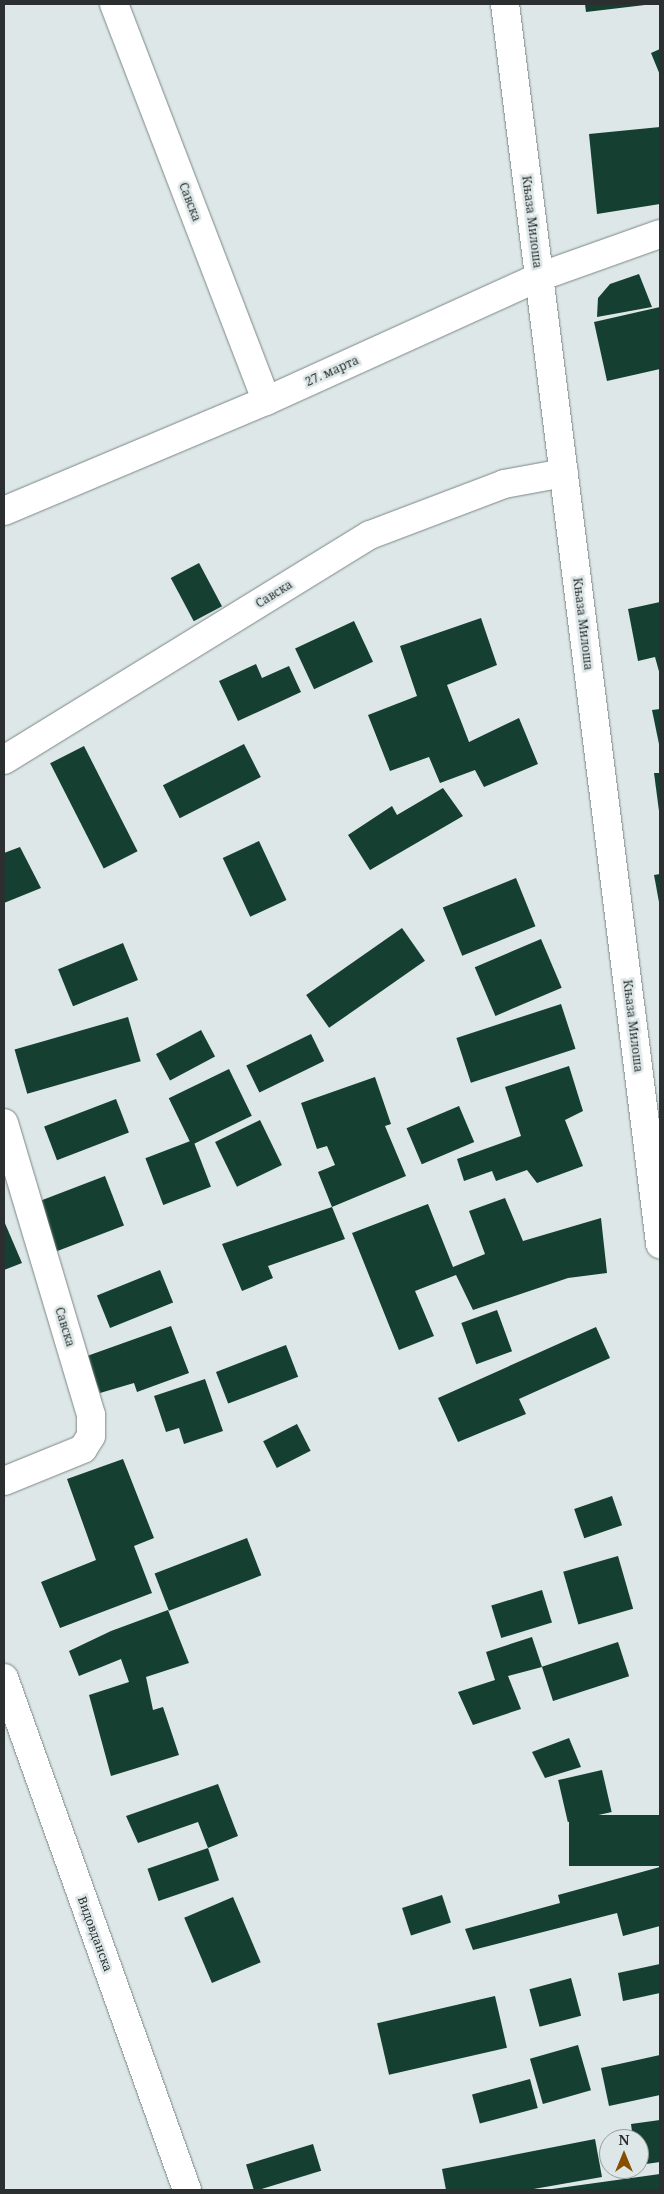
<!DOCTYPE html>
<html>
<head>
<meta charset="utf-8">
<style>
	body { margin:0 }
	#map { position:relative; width:664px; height:2194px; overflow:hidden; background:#dde7e7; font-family:"Noto Serif",serif }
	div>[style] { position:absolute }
	.building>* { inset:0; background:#143f31; transform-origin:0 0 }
	.roads { filter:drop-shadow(0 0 1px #7d8686) drop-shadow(0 0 1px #7d8686) }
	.street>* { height:28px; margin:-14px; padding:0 14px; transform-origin:14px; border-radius:14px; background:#fff }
	.secondary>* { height:28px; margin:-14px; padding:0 14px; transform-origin:14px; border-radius:14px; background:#fff }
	span { translate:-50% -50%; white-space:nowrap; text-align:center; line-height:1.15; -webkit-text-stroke:5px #dde7e7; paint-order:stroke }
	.street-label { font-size:12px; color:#2b2f2f }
	.frame { position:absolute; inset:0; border:5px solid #2b2f2f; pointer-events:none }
	.north { position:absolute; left:599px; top:2129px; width:50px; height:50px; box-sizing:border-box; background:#dde7e7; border:1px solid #969d9d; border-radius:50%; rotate:0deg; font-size:14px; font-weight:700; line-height:20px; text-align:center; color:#2b2f2f }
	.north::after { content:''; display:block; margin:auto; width:18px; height:22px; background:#864e00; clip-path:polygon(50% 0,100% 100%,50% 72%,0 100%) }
</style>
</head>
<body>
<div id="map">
	<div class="building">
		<i style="clip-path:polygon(585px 4px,645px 4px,645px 5px,586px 12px)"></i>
		<i style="clip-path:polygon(660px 49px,660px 75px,651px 53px)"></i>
		<i style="clip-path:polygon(660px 127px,660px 204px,597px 214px,589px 134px)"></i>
		<i style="clip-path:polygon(639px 274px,652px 307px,597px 317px,598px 298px,610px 284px)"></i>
		<i style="clip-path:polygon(660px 307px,660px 369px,607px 381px,594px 322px)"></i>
		<i style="left:199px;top:563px;width:49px;height:32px;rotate:62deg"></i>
		<i style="clip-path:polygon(660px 602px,660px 675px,655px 657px,638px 661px,628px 609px)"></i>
		<i style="clip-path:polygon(481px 618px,497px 665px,447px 685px,469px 742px,519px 718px,538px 764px,484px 787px,475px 770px,440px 783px,429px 757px,390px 771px,368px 715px,417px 696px,400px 646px)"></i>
		<i style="left:354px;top:621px;width:45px;height:65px;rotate:65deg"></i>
		<i style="clip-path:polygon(256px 664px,262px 678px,289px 666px,301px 692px,238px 721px,219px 681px)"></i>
		<i style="clip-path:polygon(660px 709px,660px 744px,659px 744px,652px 710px)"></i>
		<i style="left:244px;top:744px;width:37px;height:91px;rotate:63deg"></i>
		<i style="left:84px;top:746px;width:118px;height:38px;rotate:63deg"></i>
		<i style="clip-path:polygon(654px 773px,660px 773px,660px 811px,659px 811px)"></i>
		<i style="clip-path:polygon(443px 788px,463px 816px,370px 870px,348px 835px,392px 806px,397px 815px)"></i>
		<i style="left:259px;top:841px;width:65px;height:40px;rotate:65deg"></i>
		<i style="clip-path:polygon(20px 847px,41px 888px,4px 903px,4px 853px)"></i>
		<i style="clip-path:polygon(660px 874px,660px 902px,659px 902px,654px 875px)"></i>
		<i style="left:516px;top:878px;width:52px;height:79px;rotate:68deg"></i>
		<i style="left:402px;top:928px;width:40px;height:117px;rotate:55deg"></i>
		<i style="left:541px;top:939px;width:53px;height:72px;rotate:67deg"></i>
		<i style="left:123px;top:943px;width:40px;height:70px;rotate:68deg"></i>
		<i style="left:561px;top:1004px;width:47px;height:110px;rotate:72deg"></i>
		<i style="left:128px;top:1017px;width:46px;height:118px;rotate:74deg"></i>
		<i style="left:201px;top:1030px;width:30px;height:51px;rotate:62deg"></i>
		<i style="left:311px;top:1034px;width:30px;height:72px;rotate:64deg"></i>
		<i style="clip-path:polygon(569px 1066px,583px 1111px,565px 1120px,583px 1166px,537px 1183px,527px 1170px,496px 1181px,492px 1171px,464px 1181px,457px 1159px,521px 1136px,505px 1087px)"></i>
		<i style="left:229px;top:1069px;width:52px;height:67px;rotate:64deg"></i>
		<i style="clip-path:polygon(375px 1077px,391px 1124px,385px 1126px,406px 1176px,332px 1207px,318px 1172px,335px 1165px,327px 1146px,317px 1149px,301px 1103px)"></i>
		<i style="left:116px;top:1099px;width:36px;height:77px;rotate:69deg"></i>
		<i style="left:459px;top:1106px;width:39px;height:57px;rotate:67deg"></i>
		<i style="left:260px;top:1120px;width:50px;height:50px;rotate:64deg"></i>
		<i style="left:193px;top:1140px;width:50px;height:51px;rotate:69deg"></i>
		<i style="left:105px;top:1176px;width:53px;height:72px;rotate:69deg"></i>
		<i style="clip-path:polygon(505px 1198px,523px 1241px,601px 1218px,607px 1273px,568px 1278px,473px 1310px,456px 1275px,415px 1291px,434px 1336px,399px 1350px,352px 1233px,428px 1204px,453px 1267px,485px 1254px,469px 1211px)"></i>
		<i style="clip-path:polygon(332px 1207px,345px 1239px,268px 1266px,273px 1278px,242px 1291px,222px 1244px)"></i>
		<i style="clip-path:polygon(4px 1221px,22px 1263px,4px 1270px)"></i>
		<i style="left:160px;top:1270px;width:35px;height:68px;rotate:68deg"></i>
		<i style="left:497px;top:1310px;width:44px;height:38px;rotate:70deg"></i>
		<i style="clip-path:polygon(171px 1326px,189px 1373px,137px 1392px,134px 1383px,100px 1393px,87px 1356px)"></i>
		<i style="clip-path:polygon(596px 1327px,610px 1358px,519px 1399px,526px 1414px,458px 1442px,438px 1398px)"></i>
		<i style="left:286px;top:1345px;width:34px;height:75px;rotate:69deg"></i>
		<i style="clip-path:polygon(205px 1379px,223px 1431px,184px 1444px,179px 1428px,166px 1432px,154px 1396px)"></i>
		<i style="left:297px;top:1424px;width:30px;height:38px;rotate:63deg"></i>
		<i style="clip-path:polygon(123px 1459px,154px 1538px,134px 1546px,152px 1593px,60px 1628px,41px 1582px,96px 1560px,67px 1479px)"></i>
		<i style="left:612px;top:1496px;width:31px;height:40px;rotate:71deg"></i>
		<i style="left:247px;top:1538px;width:40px;height:99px;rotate:69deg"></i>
		<i style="left:618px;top:1556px;width:55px;height:57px;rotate:74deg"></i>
		<i style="left:542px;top:1590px;width:34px;height:53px;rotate:73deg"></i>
		<i style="clip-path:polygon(168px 1610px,189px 1663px,146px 1677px,153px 1710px,163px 1707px,179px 1755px,111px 1776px,89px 1695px,129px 1682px,121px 1659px,79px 1676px,69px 1651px,111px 1631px)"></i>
		<i style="clip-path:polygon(532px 1637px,542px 1667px,508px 1676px,521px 1709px,473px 1725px,458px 1692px,495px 1680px,486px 1652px)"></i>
		<i style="left:618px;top:1642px;width:36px;height:80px;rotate:72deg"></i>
		<i style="clip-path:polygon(569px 1738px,581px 1767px,545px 1778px,532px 1752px)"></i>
		<i style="left:602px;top:1770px;width:43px;height:45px;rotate:77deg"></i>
		<i style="clip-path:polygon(218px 1784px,238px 1836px,208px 1848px,198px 1822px,138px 1843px,126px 1816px)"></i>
		<i style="left:660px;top:1815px;width:51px;height:91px;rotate:90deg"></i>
		<i style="left:208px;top:1848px;width:34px;height:64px;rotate:71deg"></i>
		<i style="clip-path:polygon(660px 1867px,660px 1926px,623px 1936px,617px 1913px,473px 1950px,465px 1929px,560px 1903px,558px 1895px)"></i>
		<i style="left:442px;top:1895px;width:29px;height:42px;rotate:72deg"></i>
		<i style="left:233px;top:1897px;width:71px;height:53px;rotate:67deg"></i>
		<i style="clip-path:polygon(660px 1964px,660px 1993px,623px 2001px,618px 1973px)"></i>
		<i style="left:571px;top:1978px;width:39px;height:43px;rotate:75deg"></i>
		<i style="left:495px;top:1996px;width:53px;height:121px;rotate:77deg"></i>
		<i style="left:578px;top:2045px;width:47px;height:50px;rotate:74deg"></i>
		<i style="clip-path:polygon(660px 2055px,660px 2095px,609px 2106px,601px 2068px)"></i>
		<i style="left:530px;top:2079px;width:30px;height:60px;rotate:75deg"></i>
		<i style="clip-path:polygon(660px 2120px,660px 2162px,639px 2165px,639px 2139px,633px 2139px,631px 2124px)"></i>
		<i style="clip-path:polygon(595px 2139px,602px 2177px,528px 2190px,446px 2190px,442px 2169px)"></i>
		<i style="left:313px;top:2144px;width:28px;height:70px;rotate:73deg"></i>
		<i style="clip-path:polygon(660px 2174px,660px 2190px,552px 2190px,552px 2189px)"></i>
	</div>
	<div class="roads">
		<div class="street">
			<i style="left:114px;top:4px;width:425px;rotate:69deg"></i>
			<i style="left:4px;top:511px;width:284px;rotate:-22.8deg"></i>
			<i style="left:266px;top:401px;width:300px;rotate:-24.4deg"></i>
			<i style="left:539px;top:277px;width:128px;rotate:-19.6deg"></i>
			<i style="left:4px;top:760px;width:430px;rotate:-31.6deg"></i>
			<i style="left:370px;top:535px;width:143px;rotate:-20.8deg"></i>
			<i style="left:504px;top:484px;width:61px;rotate:-10.4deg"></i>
			<i style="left:4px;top:1123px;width:305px;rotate:73.4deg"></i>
			<i style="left:91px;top:1415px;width:21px;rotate:90deg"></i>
			<i style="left:91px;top:1436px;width:15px;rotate:122deg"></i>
			<i style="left:83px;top:1449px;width:85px;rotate:157.9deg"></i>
		</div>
		<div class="secondary">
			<i style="left:505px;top:4px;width:1250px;rotate:82.87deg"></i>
			<i style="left:4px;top:1678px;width:544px;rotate:70.33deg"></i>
		</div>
	</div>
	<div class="street-label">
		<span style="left:190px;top:202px;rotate:69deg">Савска</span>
		<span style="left:532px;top:222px;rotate:83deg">Књаза Милоша</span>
		<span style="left:332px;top:371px;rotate:-24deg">27. марта</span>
		<span style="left:274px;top:594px;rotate:-32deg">Савска</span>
		<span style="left:583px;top:624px;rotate:83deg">Књаза Милоша</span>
		<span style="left:633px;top:1026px;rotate:83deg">Књаза Милоша</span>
		<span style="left:65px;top:1327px;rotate:73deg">Савска</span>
		<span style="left:95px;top:1934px;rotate:70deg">Видовданска</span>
	</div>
	<div class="frame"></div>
	<div class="north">N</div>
</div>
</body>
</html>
